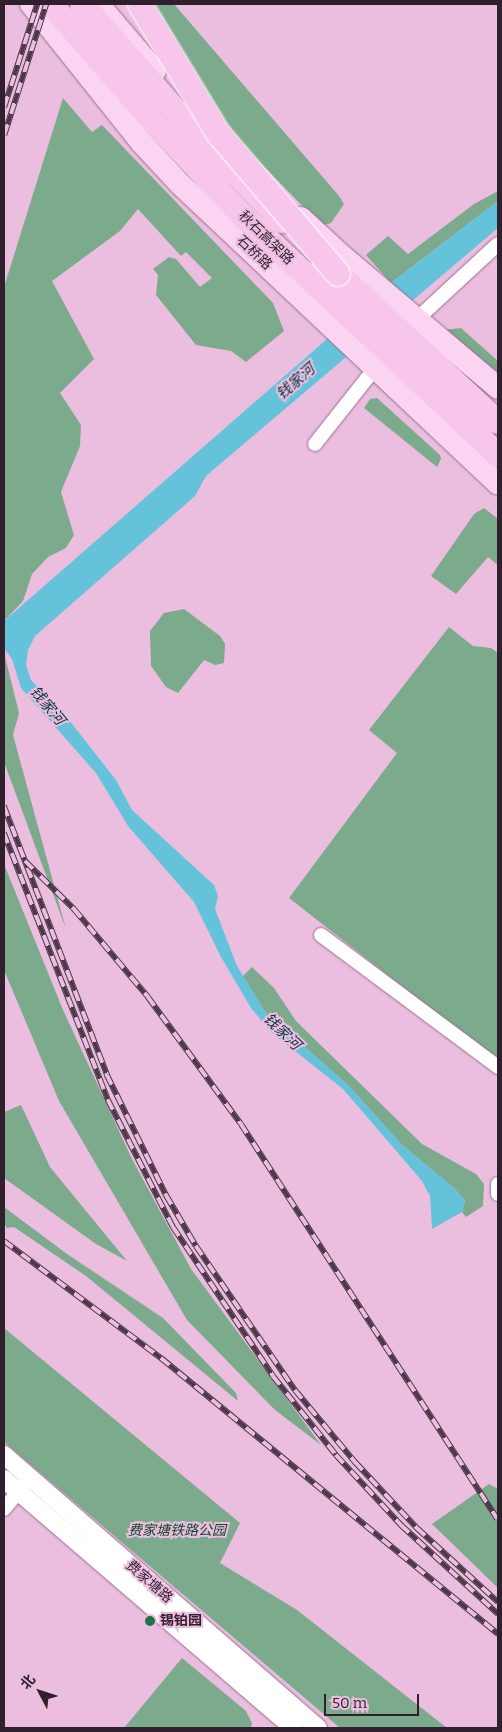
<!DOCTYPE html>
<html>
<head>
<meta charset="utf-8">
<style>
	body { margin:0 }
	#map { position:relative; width:502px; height:1732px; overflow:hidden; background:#ebbedf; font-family:Bitter,"Noto Sans SC",serif }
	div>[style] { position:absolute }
	.green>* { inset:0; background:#7caa8c }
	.water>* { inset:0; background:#64c3db }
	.roads { filter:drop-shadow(0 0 1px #9a7190) drop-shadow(0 0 1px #9a7190) }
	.minor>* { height:14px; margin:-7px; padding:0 7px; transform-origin:7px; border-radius:7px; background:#fff }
	.tertiary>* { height:18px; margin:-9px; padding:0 9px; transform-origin:9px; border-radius:9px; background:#fff }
	.primary>* { height:22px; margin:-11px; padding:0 11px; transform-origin:11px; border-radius:11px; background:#fad4f1 }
	.trunk>* { height:24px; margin:-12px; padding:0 12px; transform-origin:12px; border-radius:12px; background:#f8c6ec }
	.rail>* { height:5.5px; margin-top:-2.75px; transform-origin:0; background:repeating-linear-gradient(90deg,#ebbedf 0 11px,#4d3848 0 22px); box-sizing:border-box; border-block:1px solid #4d3848 }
	.bridges { filter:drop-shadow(0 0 1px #fff) drop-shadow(0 0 1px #fff) }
	.trunk-bridge>* { height:24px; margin:-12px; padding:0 12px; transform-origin:12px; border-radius:12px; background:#f8c6ec }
	.dots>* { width:14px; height:14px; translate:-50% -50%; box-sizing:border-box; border:2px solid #ebbedf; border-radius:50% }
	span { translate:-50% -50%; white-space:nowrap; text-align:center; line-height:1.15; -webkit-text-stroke:4px #ebbedf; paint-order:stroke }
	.street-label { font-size:14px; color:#301f2c }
	.park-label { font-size:14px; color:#11482b; font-style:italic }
	.poi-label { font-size:14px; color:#301f2c; font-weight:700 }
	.left { translate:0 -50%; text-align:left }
	.water-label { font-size:15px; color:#06353f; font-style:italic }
	.frame { position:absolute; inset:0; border:5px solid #301f2c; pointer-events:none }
	.north { position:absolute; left:15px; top:1667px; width:50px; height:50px; -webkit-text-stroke:4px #ebbedf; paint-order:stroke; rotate:310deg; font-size:14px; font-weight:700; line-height:20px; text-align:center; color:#301f2c }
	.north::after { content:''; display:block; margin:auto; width:18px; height:22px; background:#301f2c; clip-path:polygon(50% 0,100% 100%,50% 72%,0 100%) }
	.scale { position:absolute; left:324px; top:1694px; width:95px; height:22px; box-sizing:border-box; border:2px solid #301f2c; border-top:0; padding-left:6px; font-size:15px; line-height:18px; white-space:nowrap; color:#301f2c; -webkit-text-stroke:4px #ebbedf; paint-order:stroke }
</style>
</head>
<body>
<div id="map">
	<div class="green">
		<i style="clip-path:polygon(140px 4px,174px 4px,339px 196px,344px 204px,331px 223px,322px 226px,235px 137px)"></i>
		<i style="clip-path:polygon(63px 98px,92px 132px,102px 125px,273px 303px,284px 331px,246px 362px,231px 351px,196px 345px,156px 295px,158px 275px,153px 269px,169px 257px,176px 259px,200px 287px,212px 278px,186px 252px,181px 256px,138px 209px,120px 231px,52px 281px,94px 359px,60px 393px,81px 425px,80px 446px,61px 492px,74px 535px,66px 548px,48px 557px,32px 574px,23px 601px,4px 621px,4px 287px)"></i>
		<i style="clip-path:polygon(498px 191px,498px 201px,391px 283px,366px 255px,388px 236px,408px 254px,474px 204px)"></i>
		<i style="clip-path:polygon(461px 328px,498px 361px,498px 379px,443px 330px)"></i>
		<i style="clip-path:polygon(377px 398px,440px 455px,441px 459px,437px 467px,364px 408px,370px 399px)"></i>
		<i style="clip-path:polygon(484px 508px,498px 519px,498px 565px,488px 557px,456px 594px,431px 576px,474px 514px)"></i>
		<i style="clip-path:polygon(184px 609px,220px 636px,225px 644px,224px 663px,215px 665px,204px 660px,178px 693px,166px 687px,151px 666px,150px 631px,164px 613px)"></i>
		<i style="clip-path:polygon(449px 627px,473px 646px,491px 648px,498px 653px,498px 1061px,289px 898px,397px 753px,369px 730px)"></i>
		<i style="clip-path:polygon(4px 653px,19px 713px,13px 735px,66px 929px,4px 762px)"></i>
		<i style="clip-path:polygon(4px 864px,63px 1010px,132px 1159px,191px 1269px,321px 1445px,275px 1410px,187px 1320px,59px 1101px,4px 970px)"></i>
		<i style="clip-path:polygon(252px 967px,274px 988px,296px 1021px,422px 1144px,476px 1174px,484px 1184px,483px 1206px,466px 1217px,462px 1212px,465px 1201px,455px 1189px,401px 1144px,349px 1086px,265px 1012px,243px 976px)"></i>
		<i style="clip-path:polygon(21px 1105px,50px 1167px,127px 1261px,96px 1244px,4px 1178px,4px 1112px)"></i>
		<i style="clip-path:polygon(4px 1207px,67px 1254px,163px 1318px,236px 1393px,238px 1401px,86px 1276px,14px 1227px,7px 1228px,4px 1223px)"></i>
		<i style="clip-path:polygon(4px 1328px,240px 1523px,220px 1563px,297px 1610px,447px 1728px,340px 1728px,4px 1442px)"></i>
		<i style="clip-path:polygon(489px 1484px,498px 1489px,498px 1588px,432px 1524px)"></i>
		<i style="clip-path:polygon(182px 1658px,246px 1711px,252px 1723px,251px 1728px,124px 1728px)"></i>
	</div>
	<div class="water">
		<i style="clip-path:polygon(498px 201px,498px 228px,206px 476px,195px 496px,35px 636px,28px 650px,26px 665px,31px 680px,69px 720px,116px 780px,132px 810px,214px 885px,218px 896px,215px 909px,237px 966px,265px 1012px,349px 1086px,401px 1144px,455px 1189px,465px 1201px,462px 1212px,432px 1229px,430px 1196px,422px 1181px,343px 1089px,271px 1032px,251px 1008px,221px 957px,194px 902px,128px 826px,96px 773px,21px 688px,12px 659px,4px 648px,4px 621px,391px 283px)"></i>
	</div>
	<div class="roads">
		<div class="minor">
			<i style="left:417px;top:319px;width:110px;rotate:-42.8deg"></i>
			<i style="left:315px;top:444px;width:98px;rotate:-51.6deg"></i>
			<i style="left:321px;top:935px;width:221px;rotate:36.7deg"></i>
			<i style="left:498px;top:1184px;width:10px;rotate:90deg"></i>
			<i style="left:4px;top:1509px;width:31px;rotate:-50deg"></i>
		</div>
		<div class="tertiary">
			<i style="left:4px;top:1455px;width:416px;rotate:41deg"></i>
			<i style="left:4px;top:1479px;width:382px;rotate:40.7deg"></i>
		</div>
		<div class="primary">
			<i style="left:31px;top:4px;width:176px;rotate:51.4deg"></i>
			<i style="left:141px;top:142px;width:57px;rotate:47.1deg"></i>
			<i style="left:180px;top:184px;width:437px;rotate:43.3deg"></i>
			<i style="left:103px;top:10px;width:80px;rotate:49.6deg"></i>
			<i style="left:301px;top:218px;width:56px;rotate:42.8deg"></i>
			<i style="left:342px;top:256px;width:204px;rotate:40.2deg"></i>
		</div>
		<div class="trunk">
			<i style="left:51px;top:4px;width:167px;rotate:48.9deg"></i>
			<i style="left:161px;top:130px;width:122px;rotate:46.3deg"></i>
			<i style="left:245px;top:218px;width:347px;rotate:43.1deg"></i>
			<i style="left:82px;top:4px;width:167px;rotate:48.7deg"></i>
			<i style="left:192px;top:129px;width:129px;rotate:45.6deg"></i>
			<i style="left:323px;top:260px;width:238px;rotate:42.8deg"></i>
		</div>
	</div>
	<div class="rail">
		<i style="left:4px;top:107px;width:108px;rotate:-72.2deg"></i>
		<i style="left:4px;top:135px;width:138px;rotate:-72.2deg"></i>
		<i style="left:4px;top:806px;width:288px;rotate:69deg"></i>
		<i style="left:107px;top:1075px;width:134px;rotate:63.8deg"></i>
		<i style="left:166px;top:1195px;width:59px;rotate:59.5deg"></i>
		<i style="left:196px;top:1246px;width:175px;rotate:55.5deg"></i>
		<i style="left:295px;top:1390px;width:94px;rotate:50.2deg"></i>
		<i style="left:355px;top:1462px;width:91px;rotate:46.8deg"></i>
		<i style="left:417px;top:1528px;width:110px;rotate:42.4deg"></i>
		<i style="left:4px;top:833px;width:287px;rotate:68.7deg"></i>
		<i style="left:108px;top:1100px;width:143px;rotate:62.9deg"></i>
		<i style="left:173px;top:1227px;width:179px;rotate:56.1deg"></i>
		<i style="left:273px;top:1376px;width:101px;rotate:51.4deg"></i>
		<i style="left:336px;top:1455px;width:96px;rotate:47.1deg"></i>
		<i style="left:401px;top:1525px;width:132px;rotate:42.5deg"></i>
		<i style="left:25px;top:861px;width:69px;rotate:44.4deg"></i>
		<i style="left:74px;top:909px;width:115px;rotate:49.9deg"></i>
		<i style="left:148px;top:997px;width:157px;rotate:53.8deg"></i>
		<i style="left:241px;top:1124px;width:471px;rotate:57deg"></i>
		<i style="left:4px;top:1241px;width:196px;rotate:36.7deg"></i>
		<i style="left:161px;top:1358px;width:436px;rotate:39.3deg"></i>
	</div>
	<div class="bridges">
		<div class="trunk-bridge">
			<i style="left:140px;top:4px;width:151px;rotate:58.8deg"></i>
			<i style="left:218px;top:133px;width:185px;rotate:49.6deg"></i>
		</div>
	</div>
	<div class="dots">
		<i style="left:150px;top:1621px;background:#1c7347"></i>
	</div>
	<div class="street-label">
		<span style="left:266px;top:238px;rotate:44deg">秋石高架路</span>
		<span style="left:254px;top:253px;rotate:43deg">石桥路</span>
		<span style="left:149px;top:1582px;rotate:41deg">费家塘路</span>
	</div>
	<div class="park-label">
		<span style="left:177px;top:1531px">费家塘铁路公园</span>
	</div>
	<div class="poi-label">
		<span class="left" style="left:160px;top:1621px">锡铂园</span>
	</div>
	<div class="water-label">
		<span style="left:296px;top:382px;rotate:-41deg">钱家河</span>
		<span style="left:47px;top:706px;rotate:50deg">钱家河</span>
		<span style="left:282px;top:1032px;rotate:44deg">钱家河</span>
	</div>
	<div class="frame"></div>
	<div class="north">北</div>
	<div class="scale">50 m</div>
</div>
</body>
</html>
